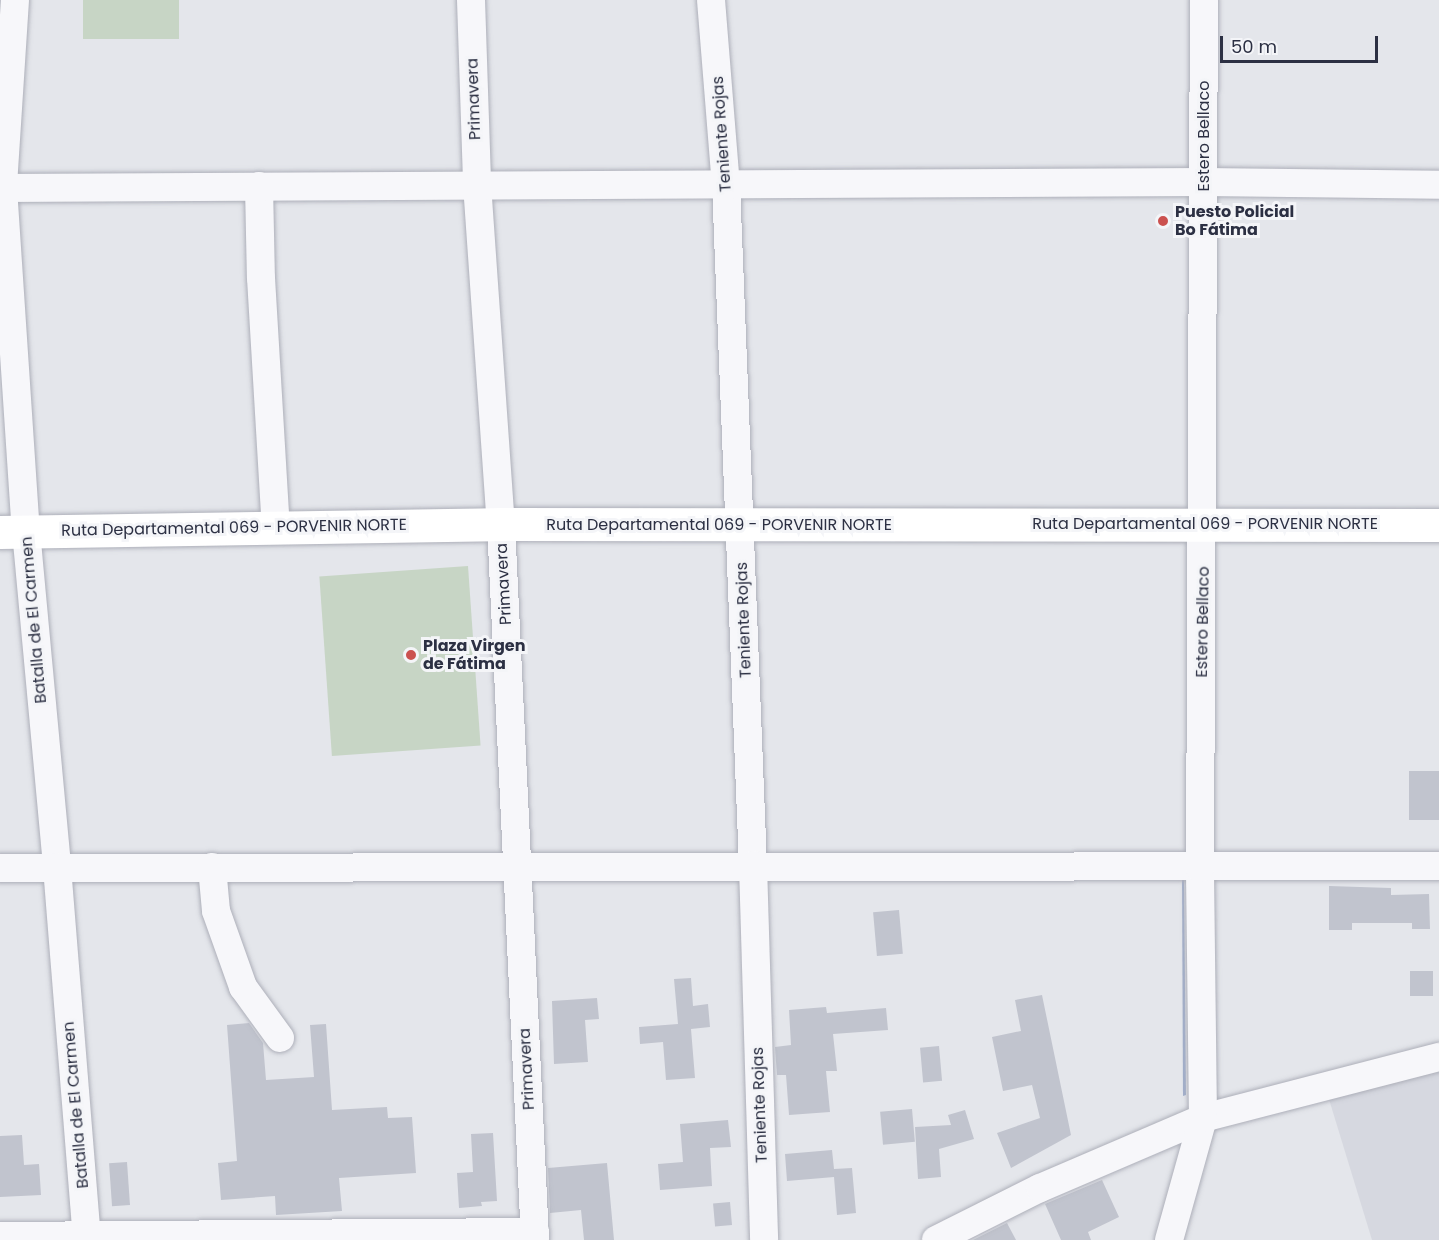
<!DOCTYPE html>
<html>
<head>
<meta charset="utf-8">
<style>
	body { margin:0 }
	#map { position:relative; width:1439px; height:1240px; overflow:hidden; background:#e4e6eb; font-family:Poppins,sans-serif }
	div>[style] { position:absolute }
	.built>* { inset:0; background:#d6d8e0 }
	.green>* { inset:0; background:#c7d5c5; transform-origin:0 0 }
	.water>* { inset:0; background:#a1aeca; transform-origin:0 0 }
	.building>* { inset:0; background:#c1c4ce; transform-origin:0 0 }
	.roads { filter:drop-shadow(0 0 2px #adafb9) drop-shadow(0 0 2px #adafb9) }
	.minor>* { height:28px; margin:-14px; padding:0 14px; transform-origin:14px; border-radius:14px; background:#f7f7fa }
	.major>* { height:33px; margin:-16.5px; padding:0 16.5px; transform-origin:16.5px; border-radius:16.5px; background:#fff }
	.dots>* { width:16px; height:16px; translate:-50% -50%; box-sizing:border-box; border:3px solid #f4f5f8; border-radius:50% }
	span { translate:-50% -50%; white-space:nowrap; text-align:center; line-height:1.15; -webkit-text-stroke:6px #f4f5f8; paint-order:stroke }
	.street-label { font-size:16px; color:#2c3043 }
	.poi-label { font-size:16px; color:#2c3043; font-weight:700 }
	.left { translate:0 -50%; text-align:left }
	.scale { position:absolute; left:1220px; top:36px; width:158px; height:27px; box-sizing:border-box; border:3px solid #2c3043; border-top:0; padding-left:8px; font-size:18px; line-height:21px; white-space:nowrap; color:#2c3043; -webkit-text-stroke:4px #f4f5f8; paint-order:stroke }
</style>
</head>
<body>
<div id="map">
	<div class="built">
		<i style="clip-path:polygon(1439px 1066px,1439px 1240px,1372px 1240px,1328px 1096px)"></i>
	</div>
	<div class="green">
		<i style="left:83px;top:0;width:96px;height:39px"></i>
		<i style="left:468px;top:566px;width:180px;height:149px;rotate:86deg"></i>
	</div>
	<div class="water">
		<i style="left:1188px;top:546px;width:3px;height:299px"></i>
		<i style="clip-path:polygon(1182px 869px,1184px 869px,1186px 1095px,1183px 1096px)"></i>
	</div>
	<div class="building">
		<i style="left:1409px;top:771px;width:30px;height:49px"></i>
		<i style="clip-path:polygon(1329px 886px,1391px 888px,1391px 895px,1429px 894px,1430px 929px,1412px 929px,1412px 923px,1352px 923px,1352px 930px,1329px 930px)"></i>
		<i style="left:899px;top:910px;width:44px;height:26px;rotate:85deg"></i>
		<i style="left:1410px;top:971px;width:23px;height:25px"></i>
		<i style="clip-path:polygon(691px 978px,693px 1006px,708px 1004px,710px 1027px,691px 1029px,695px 1078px,666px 1080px,663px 1042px,640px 1044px,639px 1027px,678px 1024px,674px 979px)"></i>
		<i style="clip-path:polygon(1042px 995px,1071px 1135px,1011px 1168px,997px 1133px,1040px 1118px,1032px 1085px,1003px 1091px,992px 1037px,1021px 1031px,1015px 1000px)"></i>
		<i style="clip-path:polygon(597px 998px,599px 1019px,585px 1020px,588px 1062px,554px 1064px,552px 1001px)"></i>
		<i style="clip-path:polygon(826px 1007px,827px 1013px,886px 1008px,888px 1030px,833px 1034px,837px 1071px,826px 1071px,830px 1112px,789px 1115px,786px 1075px,777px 1075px,775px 1047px,791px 1045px,789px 1010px)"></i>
		<i style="clip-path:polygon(249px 1023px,263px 1043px,266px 1080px,314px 1077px,310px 1025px,326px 1024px,332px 1110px,387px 1107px,388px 1118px,412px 1117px,416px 1173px,339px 1178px,342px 1211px,276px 1215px,275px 1196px,221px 1200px,218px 1163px,237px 1161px,227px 1025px)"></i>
		<i style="left:939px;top:1046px;width:35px;height:19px;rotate:85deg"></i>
		<i style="left:912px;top:1109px;width:33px;height:32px;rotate:85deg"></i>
		<i style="clip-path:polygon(965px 1110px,974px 1139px,939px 1149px,941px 1177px,918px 1179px,915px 1127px,951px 1125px,948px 1115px)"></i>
		<i style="clip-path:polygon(728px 1120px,731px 1147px,710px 1148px,712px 1186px,660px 1190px,658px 1164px,683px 1162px,680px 1124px)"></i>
		<i style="clip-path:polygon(493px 1133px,497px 1201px,481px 1202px,482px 1206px,459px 1208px,457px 1173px,473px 1172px,471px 1134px)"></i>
		<i style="clip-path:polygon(22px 1135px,24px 1165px,39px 1164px,41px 1195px,0 1197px,0 1136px)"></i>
		<i style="clip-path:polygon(832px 1150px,834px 1169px,852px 1168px,856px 1213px,837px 1215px,834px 1177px,787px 1181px,785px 1154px)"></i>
		<i style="left:127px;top:1162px;width:43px;height:18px;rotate:86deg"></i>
		<i style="clip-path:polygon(607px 1163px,614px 1240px,584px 1240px,581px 1210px,550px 1213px,548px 1168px)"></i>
		<i style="clip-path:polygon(1102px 1180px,1119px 1217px,1088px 1232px,1091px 1240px,1061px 1240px,1045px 1204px)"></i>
		<i style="left:730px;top:1202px;width:23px;height:17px;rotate:85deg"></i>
		<i style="clip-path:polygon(1007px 1223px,1016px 1240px,973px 1240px)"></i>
	</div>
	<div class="roads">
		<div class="minor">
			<i style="left:15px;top:0;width:188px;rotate:93.7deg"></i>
			<i style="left:3px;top:188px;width:344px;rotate:86.2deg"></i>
			<i style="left:26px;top:531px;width:337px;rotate:84.7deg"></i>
			<i style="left:57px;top:867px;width:374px;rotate:85.4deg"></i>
			<i style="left:471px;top:0;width:184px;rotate:88.1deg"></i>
			<i style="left:477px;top:184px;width:341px;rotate:86deg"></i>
			<i style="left:501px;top:524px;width:717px;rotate:87.28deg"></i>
			<i style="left:711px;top:0;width:186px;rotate:85.4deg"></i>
			<i style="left:726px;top:185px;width:681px;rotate:87.73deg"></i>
			<i style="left:753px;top:865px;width:375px;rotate:88.3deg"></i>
			<i style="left:259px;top:186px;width:92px;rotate:88.8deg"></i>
			<i style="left:261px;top:278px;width:249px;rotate:86.6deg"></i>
			<i style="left:0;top:188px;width:1204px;rotate:-0.29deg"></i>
			<i style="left:1204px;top:182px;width:235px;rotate:0.7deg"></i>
			<i style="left:212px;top:867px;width:44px;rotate:84.8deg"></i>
			<i style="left:216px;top:911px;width:81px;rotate:70.4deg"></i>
			<i style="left:243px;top:987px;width:63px;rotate:54deg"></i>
			<i style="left:0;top:868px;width:1439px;rotate:-0.08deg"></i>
			<i style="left:0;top:1236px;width:535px;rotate:-0.43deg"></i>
			<i style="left:936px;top:1240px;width:116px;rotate:-26.6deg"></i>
			<i style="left:1040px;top:1188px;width:177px;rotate:-23.2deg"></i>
			<i style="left:1203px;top:1118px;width:244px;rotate:-14.5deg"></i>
			<i style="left:1169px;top:1240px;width:127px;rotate:-74.4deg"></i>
			<i style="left:1203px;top:1118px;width:250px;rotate:-90.7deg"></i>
			<i style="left:1200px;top:868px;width:868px;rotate:-89.74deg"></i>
		</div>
		<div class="major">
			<i style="left:0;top:532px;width:501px;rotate:-0.91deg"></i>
			<i style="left:501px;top:524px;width:938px;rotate:0.06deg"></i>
		</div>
	</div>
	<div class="dots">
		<i style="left:1163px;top:221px;background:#cb514f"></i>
		<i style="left:411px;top:655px;background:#cb514f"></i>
	</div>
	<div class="street-label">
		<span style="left:474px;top:99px;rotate:-92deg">Primavera</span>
		<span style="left:722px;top:134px;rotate:-94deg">Teniente Rojas</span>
		<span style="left:1204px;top:136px;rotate:-90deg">Estero Bellaco</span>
		<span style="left:1205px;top:524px">Ruta Departamental 069 - PORVENIR NORTE</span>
		<span style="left:719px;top:525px">Ruta Departamental 069 - PORVENIR NORTE</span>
		<span style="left:234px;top:528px;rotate:-1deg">Ruta Departamental 069 - PORVENIR NORTE</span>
		<span style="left:504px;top:584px;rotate:-93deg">Primavera</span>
		<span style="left:34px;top:620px;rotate:-95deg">Batalla de El Carmen</span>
		<span style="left:744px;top:620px;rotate:-92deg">Teniente Rojas</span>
		<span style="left:1203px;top:622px;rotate:-89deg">Estero Bellaco</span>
		<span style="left:527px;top:1069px;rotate:-93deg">Primavera</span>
		<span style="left:76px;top:1105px;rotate:-95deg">Batalla de El Carmen</span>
		<span style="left:760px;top:1105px;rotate:-92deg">Teniente Rojas</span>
	</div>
	<div class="poi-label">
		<span class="left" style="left:1175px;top:221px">Puesto Policial<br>Bo Fátima</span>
		<span class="left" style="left:423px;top:655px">Plaza Virgen<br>de Fátima</span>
	</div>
	<div class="scale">50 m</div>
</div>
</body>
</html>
